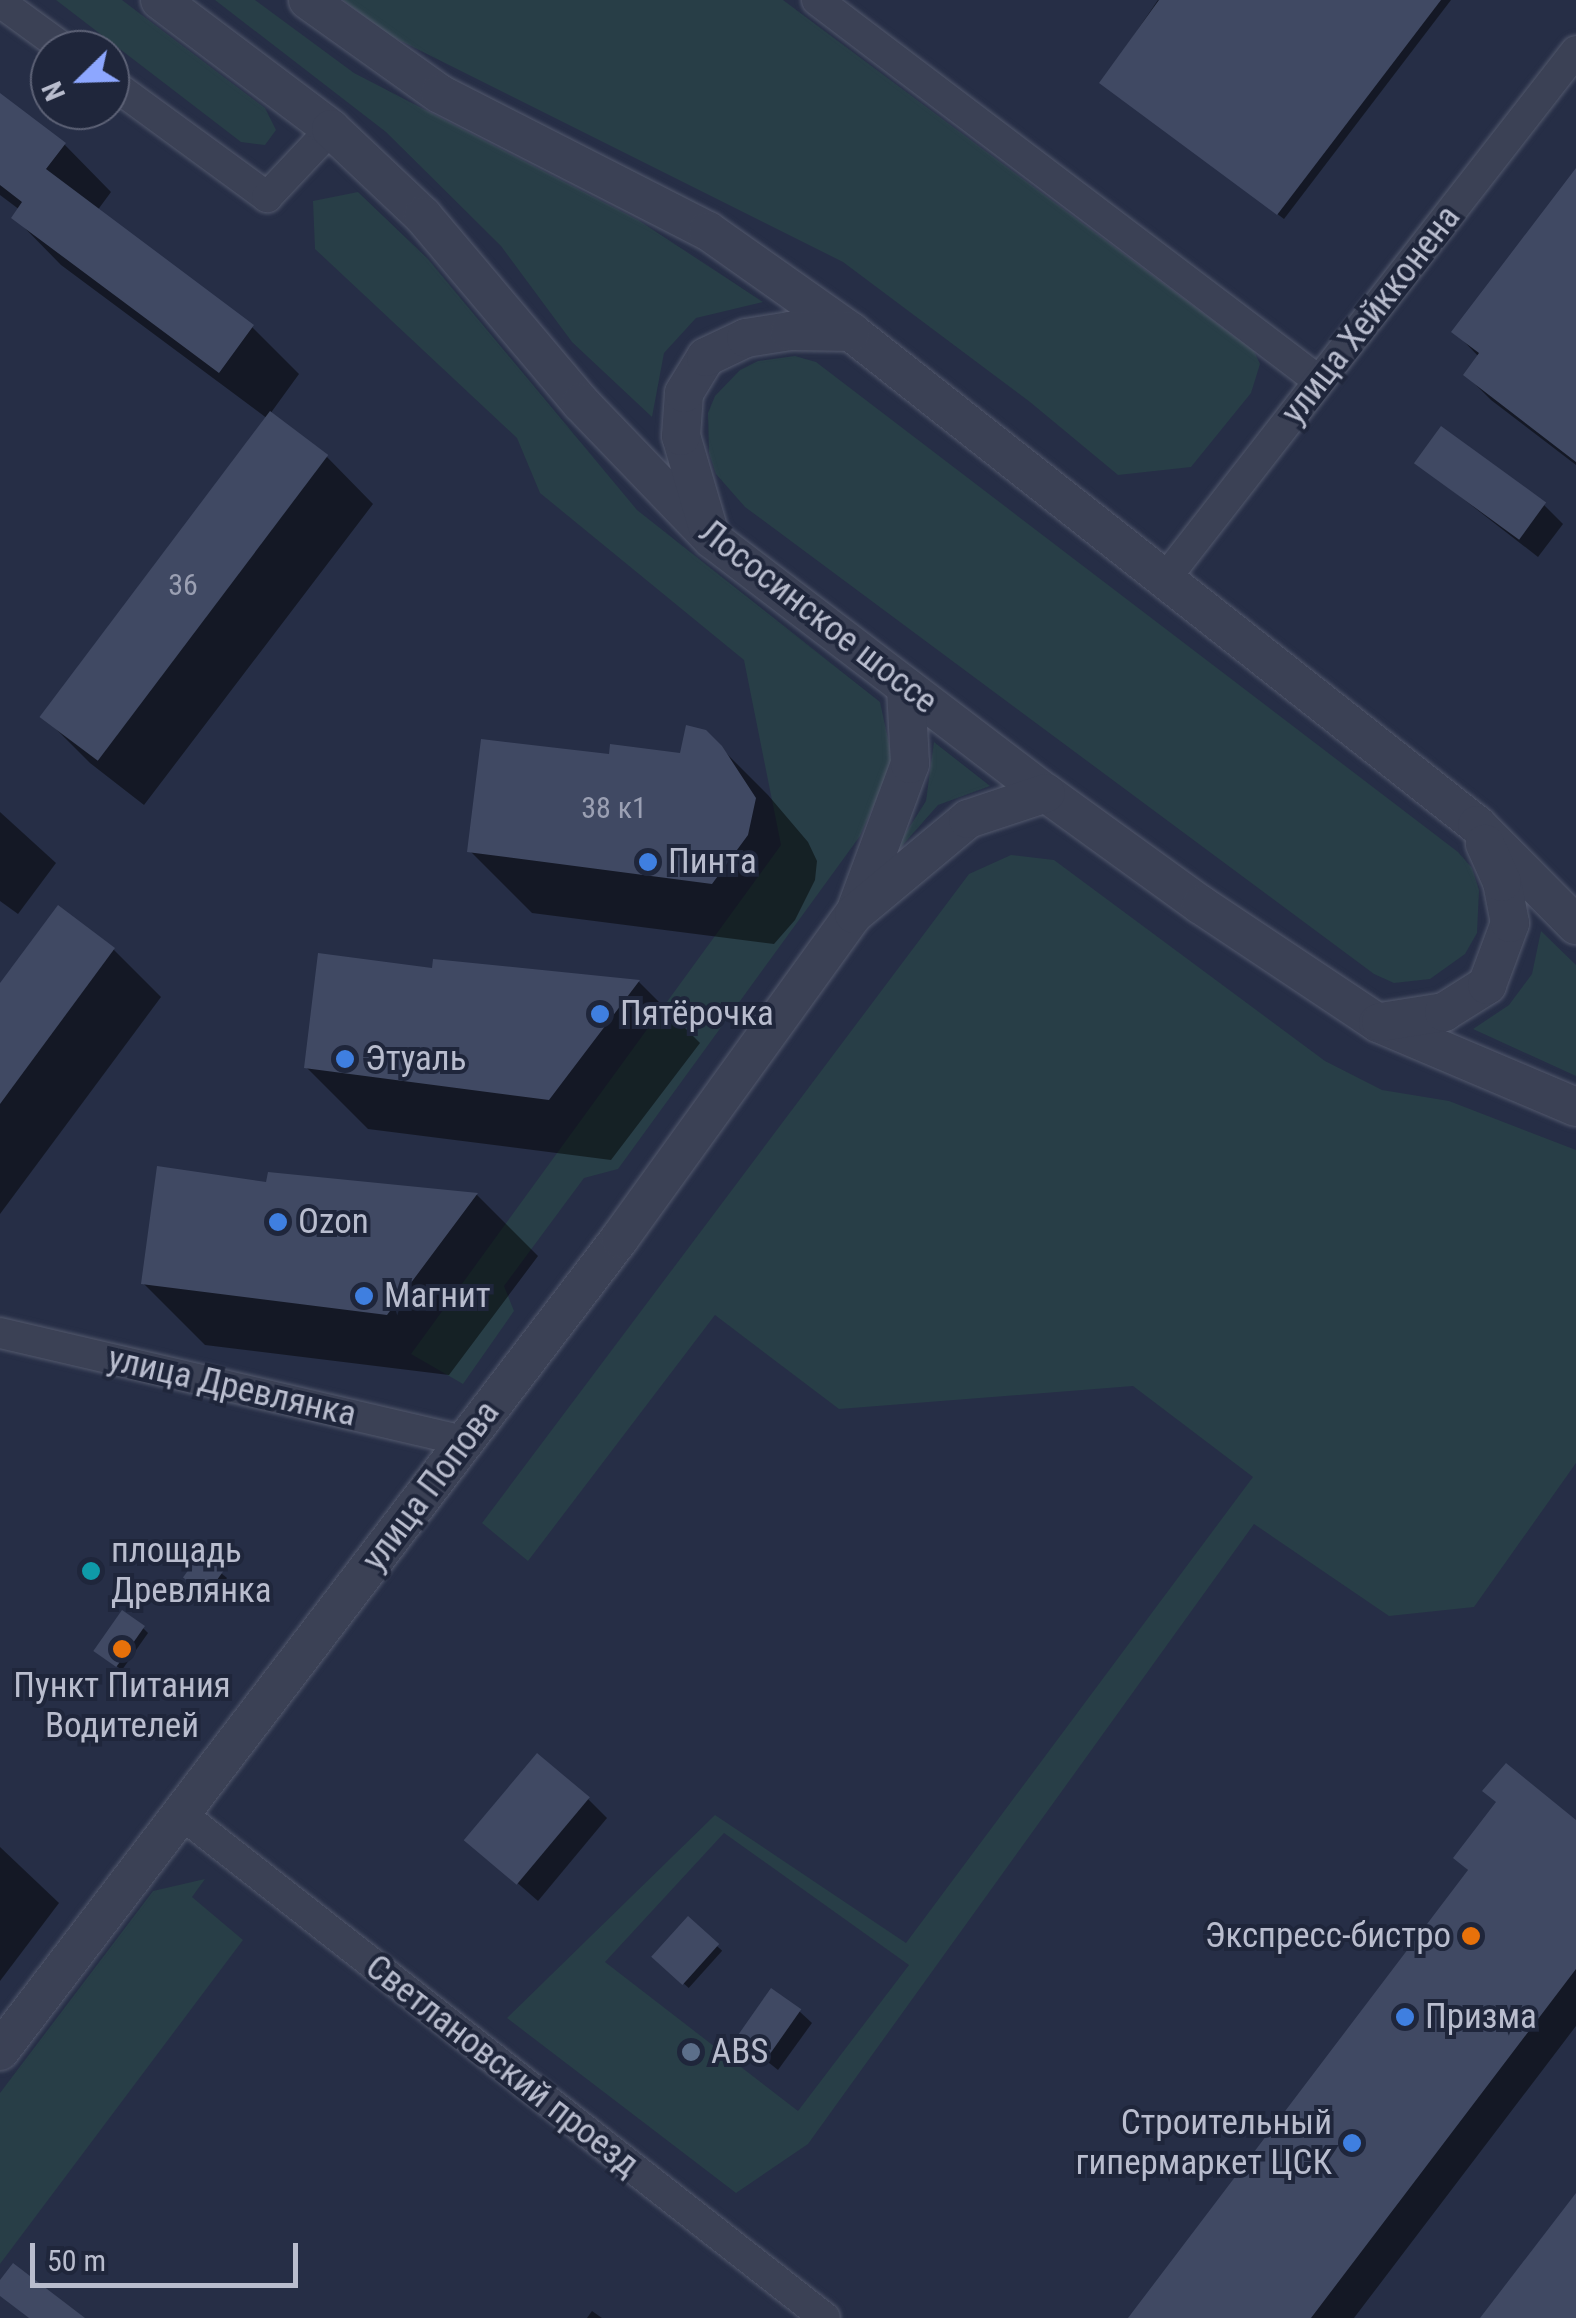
<!DOCTYPE html>
<html>
<head>
<meta charset="utf-8">
<style>
	body { margin:0 }
	#map { position:relative; width:1576px; height:2318px; overflow:hidden; background:#262e46; font-family:"Roboto Condensed",sans-serif }
	div>[style] { position:absolute }
	.green>* { inset:0; background:#283e47 }
	.shadow>* { inset:0; background:#0007; transform-origin:0 0 }
	.building>* { inset:0; background:#404963; transform-origin:0 0 }
	.roads { filter:drop-shadow(0 0 2px #53596d) drop-shadow(0 0 2px #53596d) }
	.minor>* { height:30px; margin:-15px; padding:0 15px; transform-origin:15px; border-radius:15px; background:#3b4155 }
	.tertiary>* { height:38px; margin:-19px; padding:0 19px; transform-origin:19px; border-radius:19px; background:#3b4155 }
	.dots>* { width:28px; height:28px; translate:-50% -50%; box-sizing:border-box; border:5px solid #1f263b; border-radius:50% }
	span { translate:-50% -50%; white-space:nowrap; text-align:center; line-height:1.15; -webkit-text-stroke:8px #1f263b; paint-order:stroke }
	.number-label { font-size:30px; color:#9ba0b3 }
	.number-label span { -webkit-text-stroke-width:0 }
	.street-label { font-size:35px; color:#b9bdce }
	.poi-label { font-size:35px; color:#b9bdce }
	.left { translate:0 -50%; text-align:left }
	.right { translate:-100% -50%; text-align:right }
	.north { position:absolute; left:30px; top:30px; width:100px; height:100px; box-sizing:border-box; background:#1f263b; border:2px solid #5d6276; border-radius:50%; rotate:247deg; font-size:28px; font-weight:700; line-height:40px; text-align:center; color:#b9bdce }
	.north::after { content:''; display:block; margin:auto; width:35px; height:45px; background:#8da7ff; clip-path:polygon(50% 0,100% 100%,50% 72%,0 100%) }
	.scale { position:absolute; left:30px; top:2243px; width:268px; height:45px; box-sizing:border-box; border:5px solid #b9bdce; border-top:0; padding-left:12px; font-size:30px; line-height:35px; white-space:nowrap; color:#b9bdce; -webkit-text-stroke:8px #1f263b; paint-order:stroke }
</style>
</head>
<body>
<div id="map">
	<div class="green">
		<i style="clip-path:polygon(56px 0,122px 0,265px 108px,276px 130px,265px 145px,241px 142px)"></i>
		<i style="clip-path:polygon(215px 0,255px 0,354px 73px,638px 220px,763px 302px,696px 318px,664px 353px,652px 417px,572px 342px,501px 246px,386px 132px)"></i>
		<i style="clip-path:polygon(343px 0,783px 0,1254px 351px,1260px 364px,1251px 393px,1191px 467px,1118px 475px,1030px 402px,843px 262px,389px 35px)"></i>
		<i style="clip-path:polygon(358px 192px,428px 259px,637px 510px,880px 702px,893px 762px,860px 836px,618px 1169px,584px 1178px,504px 1286px,514px 1311px,463px 1384px,411px 1354px,781px 845px,744px 660px,540px 493px,517px 438px,315px 249px,313px 201px)"></i>
		<i style="clip-path:polygon(795px 356px,816px 362px,1458px 852px,1472px 868px,1479px 890px,1477px 933px,1465px 954px,1430px 979px,1394px 983px,1374px 974px,745px 507px,716px 474px,709px 453px,708px 413px,715px 396px,740px 370px,758px 361px)"></i>
		<i style="clip-path:polygon(934px 742px,990px 786px,938px 805px,886px 864px,926px 801px)"></i>
		<i style="clip-path:polygon(evenodd,1011px 855px,1054px 860px,1325px 1061px,1382px 1090px,1449px 1101px,1576px 1150px,1576px 1463px,1474px 1607px,1389px 1616px,1254px 1524px,808px 2144px,736px 2193px,507px 2018px,715px 1815px,906px 1943px,1253px 1477px,1133px 1386px,839px 1409px,715px 1315px,528px 1561px,482px 1523px,969px 874px,1011px 855px,724px 1833px,909px 1965px,798px 2111px,605px 1962px,724px 1833px)"></i>
		<i style="clip-path:polygon(1541px 931px,1576px 965px,1576px 1076px,1473px 1029px,1509px 1005px,1532px 974px)"></i>
		<i style="clip-path:polygon(205px 1879px,192px 1897px,243px 1940px,0 2264px,0 2093px,153px 1891px)"></i>
	</div>
	<div class="shadow">
		<i style="clip-path:polygon(1158px 0,1451px 0,1284px 219px,1102px 82px)"></i>
		<i style="clip-path:polygon(0 97px,64px 144px,111px 192px,97px 211px,252px 327px,299px 374px,270px 414px,326px 456px,373px 504px,144px 805px,90px 763px,43px 716px,268px 419px,61px 265px,14px 217px,20px 210px,0 195px)"></i>
		<i style="clip-path:polygon(1576px 172px,1576px 465px,1491px 400px,1466px 375px,1479px 357px,1455px 332px)"></i>
		<i style="clip-path:polygon(1417px 463px,1544px 505px,1563px 524px,1538px 557px)"></i>
		<i style="clip-path:polygon(705px 732px,768px 795px,808px 842px,817px 861px,815px 880px,795px 920px,774px 944px,532px 913px,470px 851px,611px 757px,682px 755px)"></i>
		<i style="clip-path:polygon(0 812px,56px 863px,18px 914px,0 901px)"></i>
		<i style="clip-path:polygon(59px 909px,114px 950px,161px 997px,0 1214px,0 987px)"></i>
		<i style="clip-path:polygon(435px 961px,639px 982px,700px 1043px,611px 1160px,368px 1129px,306px 1067px,434px 971px)"></i>
		<i style="clip-path:polygon(270px 1175px,477px 1195px,538px 1256px,449px 1375px,205px 1345px,143px 1283px,268px 1185px)"></i>
		<i style="clip-path:polygon(221px 1573px,227px 1578px,213px 1597px,192px 1582px)"></i>
		<i style="clip-path:polygon(143px 1628px,148px 1633px,122px 1670px,102px 1656px)"></i>
		<i style="clip-path:polygon(588px 1799px,607px 1818px,538px 1901px,468px 1840px)"></i>
		<i style="clip-path:polygon(1576px 1822px,1576px 2026px,1354px 2318px,1132px 2318px,1470px 1872px,1456px 1858px)"></i>
		<i style="clip-path:polygon(0 1847px,59px 1903px,0 1981px)"></i>
		<i style="left:688px;top:1920px;width:46px;height:50px;rotate:42deg"></i>
		<i style="clip-path:polygon(799px 2011px,812px 2023px,778px 2070px,738px 2038px)"></i>
		<i style="clip-path:polygon(592px 2311px,602px 2318px,587px 2318px)"></i>
	</div>
	<div class="building">
		<i style="clip-path:polygon(1159px 0,1441px 0,1277px 215px,1099px 83px)"></i>
		<i style="clip-path:polygon(0 93px,66px 143px,46px 169px,254px 325px,219px 373px,11px 218px,22px 202px,0 185px)"></i>
		<i style="clip-path:polygon(1576px 168px,1576px 462px,1463px 375px,1479px 353px,1451px 332px)"></i>
		<i style="left:270px;top:411px;width:73px;height:383px;rotate:37deg"></i>
		<i style="left:1441px;top:426px;width:130px;height:46px;rotate:36deg"></i>
		<i style="clip-path:polygon(686px 725px,706px 730px,722px 746px,756px 798px,748px 835px,712px 884px,467px 852px,481px 739px,609px 754px,610px 744px,680px 753px)"></i>
		<i style="clip-path:polygon(58px 905px,115px 948px,0 1104px,0 983px)"></i>
		<i style="clip-path:polygon(318px 953px,432px 968px,433px 959px,640px 980px,549px 1100px,304px 1068px)"></i>
		<i style="clip-path:polygon(157px 1166px,266px 1182px,268px 1172px,478px 1193px,387px 1315px,141px 1284px)"></i>
		<i style="left:200px;top:1554px;width:29px;height:29px;rotate:36deg"></i>
		<i style="left:122px;top:1610px;width:28px;height:50px;rotate:35deg"></i>
		<i style="left:537px;top:1753px;width:69px;height:114px;rotate:40deg"></i>
		<i style="clip-path:polygon(1506px 1763px,1576px 1820px,1576px 1969px,1311px 2318px,1128px 2318px,1468px 1870px,1453px 1858px,1496px 1802px,1482px 1791px)"></i>
		<i style="left:688px;top:1916px;width:42px;height:55px;rotate:42deg"></i>
		<i style="left:771px;top:1988px;width:37px;height:62px;rotate:35deg"></i>
		<i style="clip-path:polygon(1576px 2193px,1576px 2318px,1480px 2318px)"></i>
		<i style="clip-path:polygon(13px 2263px,85px 2318px,29px 2318px,0 2296px,0 2280px)"></i>
	</div>
	<div class="roads">
		<div class="minor">
			<i style="left:817px;top:0;width:630px;rotate:37.2deg"></i>
			<i style="left:0;top:2px;width:82px;rotate:36deg"></i>
			<i style="left:110px;top:82px;width:195px;rotate:36.2deg"></i>
			<i style="left:267px;top:197px;width:93px;rotate:-46.7deg"></i>
			<i style="left:1165px;top:579px;width:669px;rotate:-52.1deg"></i>
			<i style="left:0;top:1333px;width:477px;rotate:13.1deg"></i>
			<i style="left:180px;top:1813px;width:819px;rotate:38.06deg"></i>
		</div>
		<div class="tertiary">
			<i style="left:160px;top:0;width:214px;rotate:37deg"></i>
			<i style="left:331px;top:129px;width:127px;rotate:43.4deg"></i>
			<i style="left:423px;top:216px;width:245px;rotate:49.8deg"></i>
			<i style="left:581px;top:403px;width:189px;rotate:46.1deg"></i>
			<i style="left:712px;top:539px;width:420px;rotate:37.3deg"></i>
			<i style="left:1046px;top:793px;width:191px;rotate:35.9deg"></i>
			<i style="left:1201px;top:905px;width:213px;rotate:33.7deg"></i>
			<i style="left:1378px;top:1023px;width:215px;rotate:23deg"></i>
			<i style="left:308px;top:0;width:162px;rotate:35.5deg"></i>
			<i style="left:440px;top:94px;width:301px;rotate:27.1deg"></i>
			<i style="left:708px;top:231px;width:175px;rotate:35.2deg"></i>
			<i style="left:851px;top:332px;width:797px;rotate:38.22deg"></i>
			<i style="left:1477px;top:825px;width:141px;rotate:45.3deg"></i>
			<i style="left:710px;top:535px;width:103px;rotate:-106.3deg"></i>
			<i style="left:681px;top:436px;width:43px;rotate:-86deg"></i>
			<i style="left:684px;top:393px;width:42px;rotate:-58.6deg"></i>
			<i style="left:706px;top:357px;width:44px;rotate:-25.4deg"></i>
			<i style="left:746px;top:338px;width:45px;rotate:-9deg"></i>
			<i style="left:790px;top:331px;width:61px;rotate:0.9deg"></i>
			<i style="left:857px;top:907px;width:153px;rotate:-69.7deg"></i>
			<i style="left:910px;top:764px;width:77px;rotate:-93deg"></i>
			<i style="left:1381px;top:1022px;width:64px;rotate:-9deg"></i>
			<i style="left:1444px;top:1012px;width:51px;rotate:-32.1deg"></i>
			<i style="left:1487px;top:985px;width:66px;rotate:-69.6deg"></i>
			<i style="left:1510px;top:923px;width:42px;rotate:-101deg"></i>
			<i style="left:1502px;top:882px;width:42px;rotate:-114.1deg"></i>
			<i style="left:0;top:2051px;width:1022px;rotate:-52.67deg"></i>
			<i style="left:620px;top:1238px;width:400px;rotate:-54.2deg"></i>
			<i style="left:854px;top:914px;width:148px;rotate:-39.8deg"></i>
			<i style="left:968px;top:819px;width:82px;rotate:-18.4deg"></i>
		</div>
	</div>
	<div class="dots">
		<i style="left:648px;top:862px;background:#3f7fe0"></i>
		<i style="left:600px;top:1014px;background:#3f7fe0"></i>
		<i style="left:345px;top:1059px;background:#3f7fe0"></i>
		<i style="left:278px;top:1222px;background:#3f7fe0"></i>
		<i style="left:364px;top:1296px;background:#3f7fe0"></i>
		<i style="left:91px;top:1571px;background:#0f9aa8"></i>
		<i style="left:122px;top:1649px;background:#e8710a"></i>
		<i style="left:1471px;top:1936px;background:#e8710a"></i>
		<i style="left:1405px;top:2017px;background:#3f7fe0"></i>
		<i style="left:691px;top:2052px;background:#5c6f8a"></i>
		<i style="left:1352px;top:2143px;background:#3f7fe0"></i>
	</div>
	<div class="number-label">
		<span style="left:183px;top:585px">36</span>
		<span style="left:614px;top:808px">38 к1</span>
	</div>
	<div class="street-label">
		<span style="left:1371px;top:315px;rotate:-52deg">улица Хейкконена</span>
		<span style="left:818px;top:617px;rotate:38deg">Лососинское шоссе</span>
		<span style="left:232px;top:1387px;rotate:13deg">улица Древлянка</span>
		<span style="left:431px;top:1486px;rotate:-53deg">улица Попова</span>
		<span style="left:502px;top:2066px;rotate:38deg">Светлановский проезд</span>
	</div>
	<div class="poi-label">
		<span class="left" style="left:668px;top:862px">Пинта</span>
		<span class="left" style="left:620px;top:1014px">Пятёрочка</span>
		<span class="left" style="left:365px;top:1059px">Этуаль</span>
		<span class="left" style="left:298px;top:1222px">Ozon</span>
		<span class="left" style="left:384px;top:1296px">Магнит</span>
		<span class="left" style="left:111px;top:1571px">площадь<br>Древлянка</span>
		<span style="left:122px;top:1706px">Пункт Питания<br>Водителей</span>
		<span class="right" style="left:1451px;top:1936px">Экспресс-бистро</span>
		<span class="left" style="left:1425px;top:2017px">Призма</span>
		<span class="left" style="left:711px;top:2052px">ABS</span>
		<span class="right" style="left:1332px;top:2143px">Строительный<br>гипермаркет ЦСК</span>
	</div>
	<div class="north">N</div>
	<div class="scale">50 m</div>
</div>
</body>
</html>
